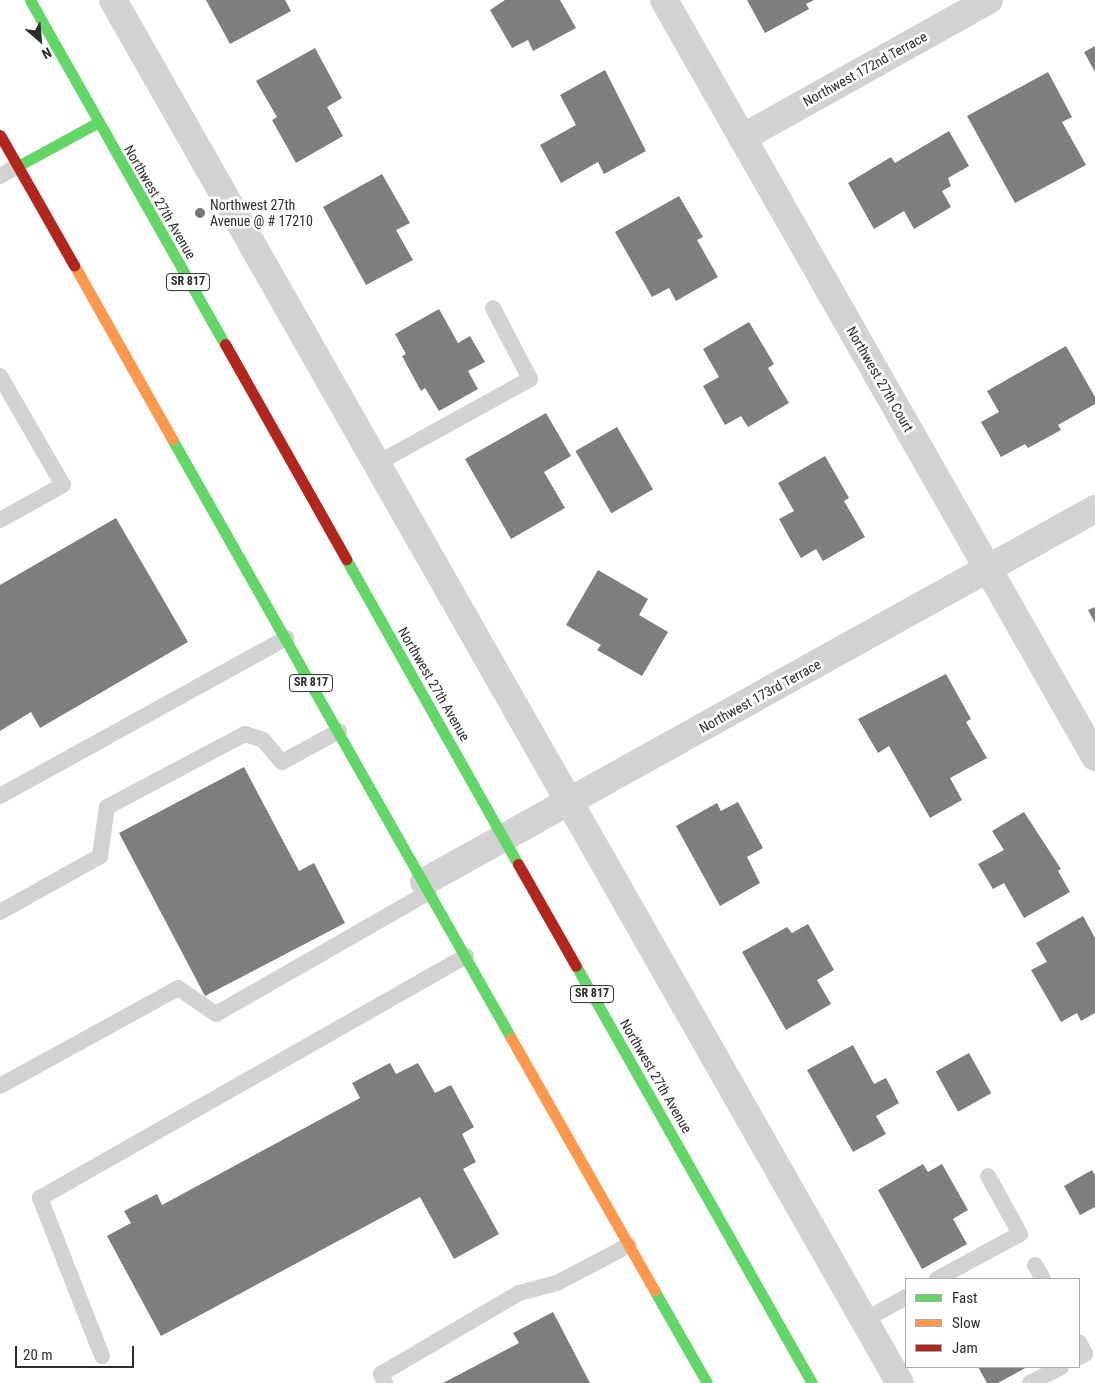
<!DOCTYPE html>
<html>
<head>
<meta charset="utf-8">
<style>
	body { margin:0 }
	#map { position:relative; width:1095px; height:1383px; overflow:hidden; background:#fff; font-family:"Roboto Condensed",sans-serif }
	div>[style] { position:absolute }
	.building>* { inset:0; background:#7e7e7e; transform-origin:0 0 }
	.lane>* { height:16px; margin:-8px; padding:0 8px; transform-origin:8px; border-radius:8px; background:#d2d2d2 }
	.street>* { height:28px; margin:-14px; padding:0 14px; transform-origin:14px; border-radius:14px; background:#d2d2d2 }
	.fast>* { height:11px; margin:-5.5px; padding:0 5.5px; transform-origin:5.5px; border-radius:5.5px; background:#63d668 }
	.slow>* { height:11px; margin:-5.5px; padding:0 5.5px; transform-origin:5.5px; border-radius:5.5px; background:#ff974d }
	.jam>* { height:11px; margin:-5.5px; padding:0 5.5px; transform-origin:5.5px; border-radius:5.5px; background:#b3261e }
	.dots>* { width:14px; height:14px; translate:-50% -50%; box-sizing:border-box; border:2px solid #fff; border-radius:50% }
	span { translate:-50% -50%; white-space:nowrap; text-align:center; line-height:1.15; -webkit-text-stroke:5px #fff; paint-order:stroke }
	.shield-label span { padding:1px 4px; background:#fff; border:1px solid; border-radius:4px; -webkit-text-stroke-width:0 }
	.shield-label { font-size:12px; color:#2d2d2d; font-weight:700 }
	.street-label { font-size:14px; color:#2d2d2d }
	.poi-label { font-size:14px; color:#2d2d2d }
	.left { translate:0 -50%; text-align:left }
	.legend { position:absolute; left:905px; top:1278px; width:175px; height:90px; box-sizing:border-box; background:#fff; border:1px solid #ababab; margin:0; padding:6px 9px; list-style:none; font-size:15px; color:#2d2d2d }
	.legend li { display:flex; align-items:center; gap:10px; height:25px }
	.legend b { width:25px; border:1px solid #ababab }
	.north { position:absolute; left:15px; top:15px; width:50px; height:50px; -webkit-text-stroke:4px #fff; paint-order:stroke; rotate:153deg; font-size:14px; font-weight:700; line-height:20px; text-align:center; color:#2d2d2d }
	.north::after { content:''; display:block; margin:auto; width:18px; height:22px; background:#2d2d2d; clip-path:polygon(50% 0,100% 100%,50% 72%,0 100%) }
	.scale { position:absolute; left:15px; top:1346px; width:119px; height:22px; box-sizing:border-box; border:2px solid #2d2d2d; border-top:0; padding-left:6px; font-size:15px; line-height:18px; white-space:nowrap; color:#2d2d2d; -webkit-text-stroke:4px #fff; paint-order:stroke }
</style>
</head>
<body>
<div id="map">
	<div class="building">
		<i style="clip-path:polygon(206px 0,285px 0,291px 11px,230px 44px)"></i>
		<i style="clip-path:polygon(505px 0,560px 0,576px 28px,533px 51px,528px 40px,512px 48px,490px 10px)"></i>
		<i style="clip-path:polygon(747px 0,814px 0,806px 4px,809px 9px,765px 33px)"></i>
		<i style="clip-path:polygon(1095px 46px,1095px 72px,1084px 52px)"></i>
		<i style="clip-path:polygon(315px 48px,342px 98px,327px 107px,343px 136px,296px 163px,272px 120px,277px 117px,256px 81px)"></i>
		<i style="clip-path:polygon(605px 70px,646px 151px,604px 174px,598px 162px,561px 183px,540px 145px,576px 125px,560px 95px)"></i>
		<i style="clip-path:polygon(1048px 72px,1072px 117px,1062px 122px,1086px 165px,1015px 203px,967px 116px)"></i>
		<i style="clip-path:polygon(949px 131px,969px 166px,948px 178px,951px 186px,942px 191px,951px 207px,914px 229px,904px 211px,874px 229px,848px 183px,891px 157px,895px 163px)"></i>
		<i style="clip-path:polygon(382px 174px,410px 223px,396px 230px,413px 260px,366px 285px,323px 207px)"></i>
		<i style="clip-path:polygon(679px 196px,703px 237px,697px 240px,718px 277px,676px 301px,669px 288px,652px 297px,615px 232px)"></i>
		<i style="clip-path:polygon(439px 309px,458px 343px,470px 336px,485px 362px,468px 371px,478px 389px,439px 411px,425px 388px,421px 391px,402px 356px,406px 354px,395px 334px)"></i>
		<i style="clip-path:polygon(749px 322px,774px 364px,768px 368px,789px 403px,748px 427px,741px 416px,725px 425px,703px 386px,719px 377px,703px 349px)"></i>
		<i style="clip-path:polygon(1066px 346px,1095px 397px,1095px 404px,1058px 425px,1061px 430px,1028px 448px,1025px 444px,1001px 457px,981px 422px,999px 412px,987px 391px)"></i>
		<i style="clip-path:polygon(546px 413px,571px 456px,544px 472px,565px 508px,511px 539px,465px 459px)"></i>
		<i style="left:617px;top:427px;width:72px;height:48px;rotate:60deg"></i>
		<i style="clip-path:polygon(825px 456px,849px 498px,844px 501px,865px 537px,823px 561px,816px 549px,801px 558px,790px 539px,779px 519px,794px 511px,778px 483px)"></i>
		<i style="clip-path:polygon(116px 518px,188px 642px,40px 728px,31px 712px,0 731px,0 585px)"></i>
		<i style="clip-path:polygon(598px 570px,648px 599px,639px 615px,668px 632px,642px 676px,597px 650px,601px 645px,566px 625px)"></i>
		<i style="clip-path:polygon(1095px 607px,1095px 623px,1088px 610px)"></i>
		<i style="clip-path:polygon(946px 674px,971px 719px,966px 722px,987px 758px,950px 778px,962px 800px,930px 818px,889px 746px,878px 753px,858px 719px)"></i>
		<i style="clip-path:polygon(244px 767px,299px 871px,314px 863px,345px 923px,205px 996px,119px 833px)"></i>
		<i style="clip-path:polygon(738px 802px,763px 848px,747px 857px,760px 883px,720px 906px,676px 826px,717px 803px,721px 811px)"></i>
		<i style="clip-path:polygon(1024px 812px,1061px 869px,1058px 871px,1070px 892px,1024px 918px,1004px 883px,993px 889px,978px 864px,1004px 850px,992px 831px)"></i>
		<i style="clip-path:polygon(1083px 916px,1095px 938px,1095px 1013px,1081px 1021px,1077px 1013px,1061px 1022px,1031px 970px,1047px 962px,1036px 943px)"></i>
		<i style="clip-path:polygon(808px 924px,834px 970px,817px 980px,831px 1004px,786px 1030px,742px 952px,787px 927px,792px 933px)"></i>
		<i style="clip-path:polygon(853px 1045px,874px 1084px,886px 1078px,899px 1103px,876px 1116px,886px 1134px,853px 1152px,807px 1070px)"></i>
		<i style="left:969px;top:1053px;width:46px;height:38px;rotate:61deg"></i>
		<i style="clip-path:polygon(390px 1063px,396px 1074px,418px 1063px,435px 1093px,451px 1085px,474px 1127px,462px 1134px,476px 1162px,463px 1169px,499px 1234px,454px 1259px,420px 1197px,161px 1336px,107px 1236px,131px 1223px,124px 1211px,157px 1194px,162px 1205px,360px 1098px,352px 1083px)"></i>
		<i style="clip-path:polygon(923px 1164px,928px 1172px,942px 1164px,968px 1210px,953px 1219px,967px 1244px,922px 1269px,878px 1190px)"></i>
		<i style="clip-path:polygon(1092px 1170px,1095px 1175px,1095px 1207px,1080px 1215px,1064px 1186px)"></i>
		<i style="clip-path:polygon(553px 1312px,590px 1383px,443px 1383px,519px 1343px,513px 1333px)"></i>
		<i style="clip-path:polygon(978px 1367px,1027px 1367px,998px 1383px,987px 1383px)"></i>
	</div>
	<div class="lane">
		<i style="left:0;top:176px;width:21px;rotate:-29deg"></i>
		<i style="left:0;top:376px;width:126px;rotate:60deg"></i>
		<i style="left:63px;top:485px;width:72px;rotate:150.9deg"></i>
		<i style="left:376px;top:464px;width:176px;rotate:-28.9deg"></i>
		<i style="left:530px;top:379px;width:80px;rotate:-117.5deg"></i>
		<i style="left:0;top:796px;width:327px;rotate:-28.9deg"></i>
		<i style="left:0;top:912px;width:115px;rotate:-29.2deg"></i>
		<i style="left:100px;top:856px;width:49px;rotate:-81.9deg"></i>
		<i style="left:107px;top:807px;width:156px;rotate:-27.9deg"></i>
		<i style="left:245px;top:734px;width:19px;rotate:18deg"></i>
		<i style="left:263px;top:740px;width:29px;rotate:49deg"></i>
		<i style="left:282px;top:762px;width:65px;rotate:-28.5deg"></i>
		<i style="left:0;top:1086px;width:203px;rotate:-28.8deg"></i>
		<i style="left:178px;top:988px;width:46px;rotate:34.4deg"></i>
		<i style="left:216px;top:1014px;width:245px;rotate:-29.8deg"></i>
		<i style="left:1035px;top:1265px;width:16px;rotate:60deg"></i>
		<i style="left:937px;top:1279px;width:94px;rotate:-28.5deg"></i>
		<i style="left:1020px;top:1234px;width:66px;rotate:-118.9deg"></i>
		<i style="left:865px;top:1320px;width:47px;rotate:-29.3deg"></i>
		<i style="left:1079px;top:1342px;width:13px;rotate:63deg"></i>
		<i style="left:1085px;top:1354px;width:7px;rotate:153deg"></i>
		<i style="left:102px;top:1356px;width:170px;rotate:-111.4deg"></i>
		<i style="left:40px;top:1198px;width:490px;rotate:-29.6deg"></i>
		<i style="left:385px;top:1383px;width:10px;rotate:-114deg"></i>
		<i style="left:381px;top:1374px;width:160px;rotate:-30.4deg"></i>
		<i style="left:519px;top:1293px;width:39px;rotate:-15deg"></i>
		<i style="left:557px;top:1283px;width:81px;rotate:-27.8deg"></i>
		<i style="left:1030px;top:1383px;width:35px;rotate:-27deg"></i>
	</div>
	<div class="street">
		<i style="left:113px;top:0;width:1591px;rotate:60.36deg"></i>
		<i style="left:664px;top:0;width:871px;rotate:60.34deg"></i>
		<i style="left:742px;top:138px;width:283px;rotate:-29.2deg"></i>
		<i style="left:424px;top:882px;width:768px;rotate:-29.07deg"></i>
	</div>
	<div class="fast">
		<i style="left:30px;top:0;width:395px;rotate:60.5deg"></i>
		<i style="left:18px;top:166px;width:90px;rotate:-28.6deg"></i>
		<i style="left:172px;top:439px;width:688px;rotate:60.49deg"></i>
		<i style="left:346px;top:559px;width:350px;rotate:60.6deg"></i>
		<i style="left:576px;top:966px;width:479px;rotate:60.5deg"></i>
		<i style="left:654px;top:1290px;width:107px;rotate:60.3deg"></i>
	</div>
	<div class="slow">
		<i style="left:74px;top:265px;width:200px;rotate:60.6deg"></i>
		<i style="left:511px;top:1038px;width:290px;rotate:60.4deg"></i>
	</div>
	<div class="jam">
		<i style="left:0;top:135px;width:150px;rotate:60.4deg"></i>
		<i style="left:225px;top:344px;width:247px;rotate:60.6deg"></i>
		<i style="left:518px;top:864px;width:117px;rotate:60.4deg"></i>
	</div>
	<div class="dots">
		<i style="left:200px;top:213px;background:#767676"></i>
	</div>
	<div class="shield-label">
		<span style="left:188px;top:282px">SR 817</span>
		<span style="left:311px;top:683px">SR 817</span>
		<span style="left:592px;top:994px">SR 817</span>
	</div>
	<div class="street-label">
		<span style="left:865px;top:69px;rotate:-29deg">Northwest 172nd Terrace</span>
		<span style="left:160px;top:202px;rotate:60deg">Northwest 27th Avenue</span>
		<span style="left:880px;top:379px;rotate:60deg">Northwest 27th Court</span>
		<span style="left:434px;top:684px;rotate:60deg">Northwest 27th Avenue</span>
		<span style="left:760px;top:696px;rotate:-29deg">Northwest 173rd Terrace</span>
		<span style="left:656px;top:1076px;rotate:60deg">Northwest 27th Avenue</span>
	</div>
	<div class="poi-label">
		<span class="left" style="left:210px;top:213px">Northwest 27th<br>Avenue @ # 17210</span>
	</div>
	<ul class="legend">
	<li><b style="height:6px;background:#63d668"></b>Fast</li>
	<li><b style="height:6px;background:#ff974d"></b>Slow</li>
	<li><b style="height:6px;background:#b3261e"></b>Jam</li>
	</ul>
	<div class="north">N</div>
	<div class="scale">20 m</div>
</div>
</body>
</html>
